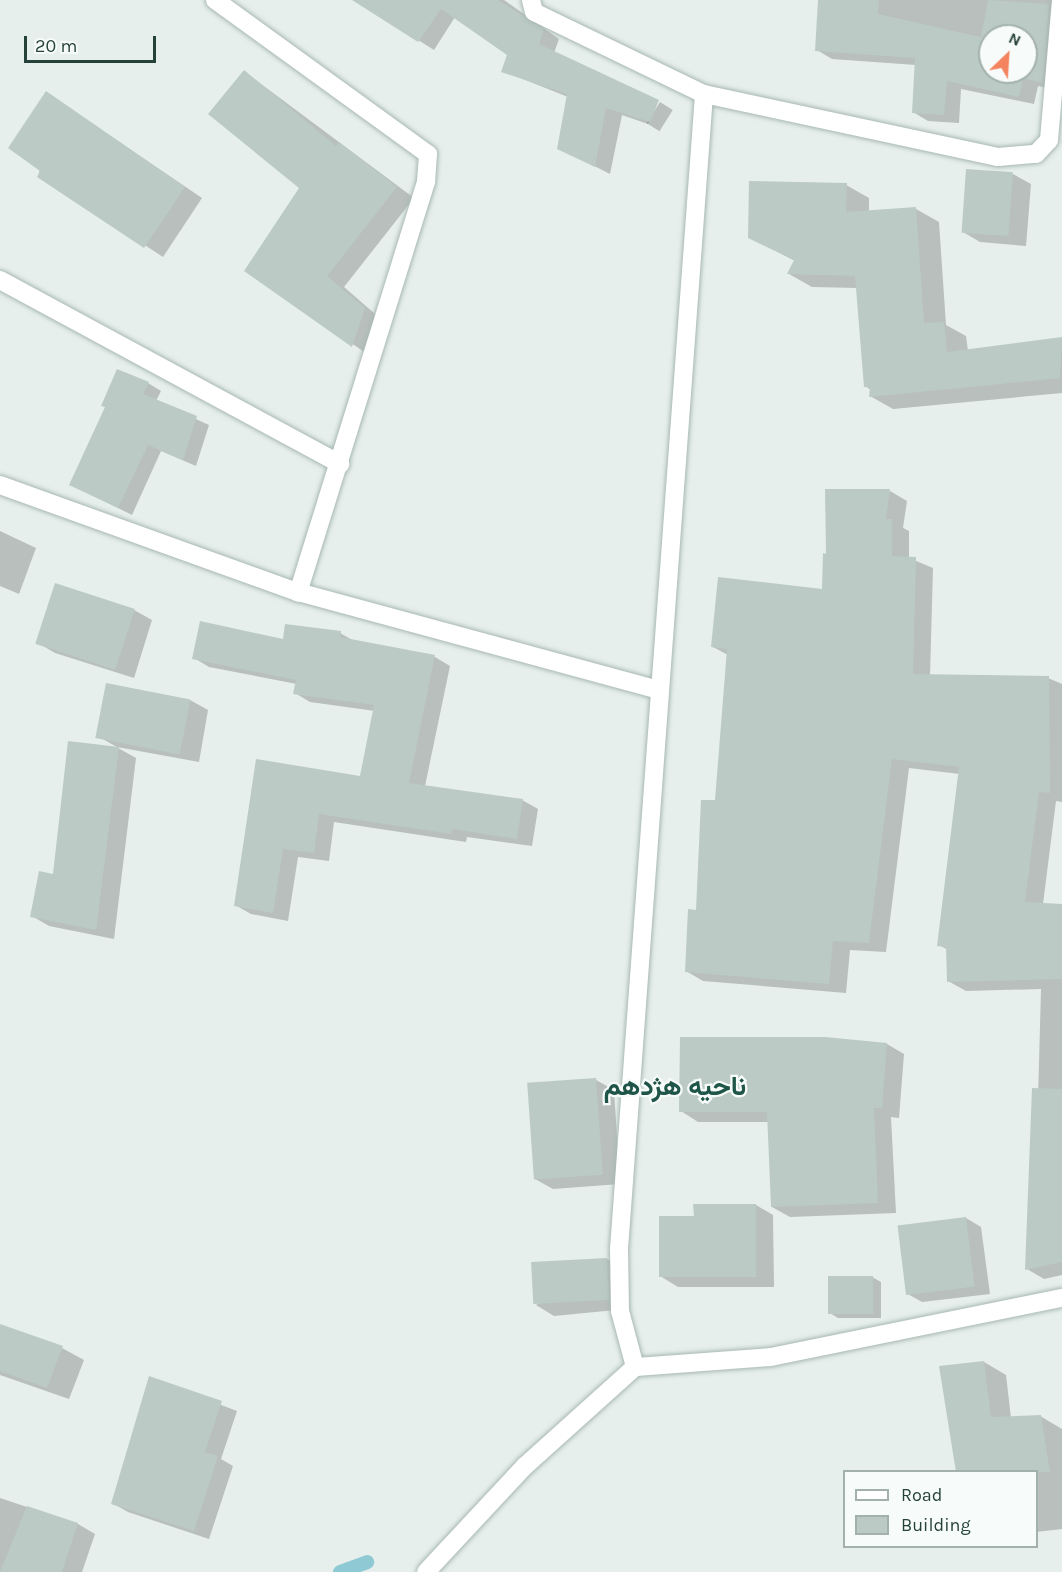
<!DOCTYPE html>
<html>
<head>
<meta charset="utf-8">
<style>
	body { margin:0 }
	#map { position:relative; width:1062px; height:1572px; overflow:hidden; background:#e6efeb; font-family:Karla,Vazirmatn,sans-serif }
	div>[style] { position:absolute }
	.shadow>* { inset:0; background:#0003; transform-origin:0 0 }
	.stream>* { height:14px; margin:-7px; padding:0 7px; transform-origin:7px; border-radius:7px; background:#8ec9d4 }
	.building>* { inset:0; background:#bbcac4; transform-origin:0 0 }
	.roads { filter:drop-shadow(0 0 2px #a8b8b2) drop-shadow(0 0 2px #a8b8b2) }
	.street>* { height:18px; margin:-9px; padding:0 9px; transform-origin:9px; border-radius:9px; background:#fff }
	.secondary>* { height:18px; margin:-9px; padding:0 9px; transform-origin:9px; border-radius:9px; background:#fff }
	span { translate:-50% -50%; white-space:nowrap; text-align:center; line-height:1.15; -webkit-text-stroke:4.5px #f7fbf9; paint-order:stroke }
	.district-label { font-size:27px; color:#1f5548; font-weight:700 }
	.legend { position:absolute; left:843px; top:1470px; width:195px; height:78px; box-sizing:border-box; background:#f7fbf9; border:2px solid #a3b1ad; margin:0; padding:8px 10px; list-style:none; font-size:18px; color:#24423a }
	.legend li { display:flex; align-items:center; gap:12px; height:30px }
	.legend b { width:30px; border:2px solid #a3b1ad }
	.north { position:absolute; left:978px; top:24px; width:60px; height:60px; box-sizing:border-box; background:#f7fbf9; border:2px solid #a3b1ad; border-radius:50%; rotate:25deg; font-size:16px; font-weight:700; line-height:24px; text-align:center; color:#24423a }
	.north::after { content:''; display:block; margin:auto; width:21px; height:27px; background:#f4845f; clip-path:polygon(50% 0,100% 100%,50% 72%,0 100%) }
	.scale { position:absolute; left:24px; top:36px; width:132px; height:27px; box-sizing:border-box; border:3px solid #24423a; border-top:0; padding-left:8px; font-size:18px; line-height:21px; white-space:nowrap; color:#24423a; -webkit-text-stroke:4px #f7fbf9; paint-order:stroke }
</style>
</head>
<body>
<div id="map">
	<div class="shadow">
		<i style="clip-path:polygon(355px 0,504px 0,559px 39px,554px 53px,657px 101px,648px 124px,622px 115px,610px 174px,559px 148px,568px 97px,503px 71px,508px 54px,455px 17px,434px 50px)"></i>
		<i style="clip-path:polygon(evenodd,820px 0,1062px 0,1057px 90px,1038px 86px,1034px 104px,961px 89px,959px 123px,928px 121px,913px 112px,916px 65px,832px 59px,817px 50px,820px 0,990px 36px,1026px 36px,1026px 72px,990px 72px,990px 36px)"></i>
		<i style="clip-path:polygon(245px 72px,414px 198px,344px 287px,382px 320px,370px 356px,246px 270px,301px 188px)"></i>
		<i style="clip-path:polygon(47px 93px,202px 198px,163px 257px,39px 176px)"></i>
		<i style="left:660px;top:102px;width:15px;height:25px;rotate:32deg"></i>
		<i style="clip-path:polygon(1013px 174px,1031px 184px,1026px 246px,980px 242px,963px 232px)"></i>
		<i style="clip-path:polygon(846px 185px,869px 198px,869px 212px,916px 209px,939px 222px,946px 325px,966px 336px,968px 351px,1062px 339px,1062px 393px,893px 409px,870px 396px,871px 390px,865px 386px,858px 288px,812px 287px,789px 274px,795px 261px,749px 237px)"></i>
		<i style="clip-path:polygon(148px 383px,161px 391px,156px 401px,209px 425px,196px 466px,161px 451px,132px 515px,70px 484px)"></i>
		<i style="clip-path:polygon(890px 491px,907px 501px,903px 528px,909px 531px,909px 558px,933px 568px,930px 676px,1048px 678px,1062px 684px,1062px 802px,1056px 801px,1043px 904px,1062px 905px,1062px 1275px,1044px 1279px,1027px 1269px,1037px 1136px,1041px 989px,966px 991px,948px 981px,948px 950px,939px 945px,960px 774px,909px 768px,886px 952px,850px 950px,846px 993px,703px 981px,686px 971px,717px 802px,728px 655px,713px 647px,823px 590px,828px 555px)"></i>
		<i style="clip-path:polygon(0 531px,36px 548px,19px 594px,0 586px)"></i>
		<i style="clip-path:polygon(134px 610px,152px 620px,134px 678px,55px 653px,38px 643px)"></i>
		<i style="clip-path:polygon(340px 633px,354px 641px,435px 657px,450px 666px,425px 786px,522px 800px,538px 809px,532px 846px,467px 837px,466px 842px,334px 822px,329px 861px,298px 857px,288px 921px,251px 914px,235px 905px,257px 761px,361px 778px,375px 711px,310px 702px,295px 693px,297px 684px,209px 667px,194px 658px)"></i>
		<i style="clip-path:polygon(190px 700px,208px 710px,199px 762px,117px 747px,99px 737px)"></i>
		<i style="clip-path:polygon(118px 748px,136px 758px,114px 939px,49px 926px,32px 916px)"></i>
		<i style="clip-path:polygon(887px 1044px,904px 1054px,899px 1118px,891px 1117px,896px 1213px,790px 1217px,772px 1207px,769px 1122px,698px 1122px,681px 1111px)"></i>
		<i style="clip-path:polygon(596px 1080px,614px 1090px,620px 1184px,553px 1189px,535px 1179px)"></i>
		<i style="clip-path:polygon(756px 1205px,773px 1215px,774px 1287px,678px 1287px,660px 1276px,695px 1217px)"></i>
		<i style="clip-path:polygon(966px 1218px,981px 1227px,990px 1294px,922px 1302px,906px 1293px)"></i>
		<i style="clip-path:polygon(607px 1259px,625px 1270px,626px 1309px,554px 1316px,536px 1305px)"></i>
		<i style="clip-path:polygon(872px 1277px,881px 1282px,881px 1318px,838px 1318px,830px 1313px)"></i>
		<i style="clip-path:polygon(0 1326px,62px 1348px,84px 1360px,69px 1399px,0 1375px)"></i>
		<i style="clip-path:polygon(984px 1362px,1006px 1375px,1011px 1418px,1040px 1416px,1062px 1429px,1062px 1529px,1036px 1532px,1036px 1472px,958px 1472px)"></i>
		<i style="clip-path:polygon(150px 1378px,237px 1411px,221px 1459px,233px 1466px,209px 1539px,128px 1512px,112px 1503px)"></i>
		<i style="clip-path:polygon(0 1498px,78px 1524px,95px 1534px,82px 1572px,0 1572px)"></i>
	</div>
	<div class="stream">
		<i style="left:340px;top:1572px;width:29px;rotate:-20deg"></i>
	</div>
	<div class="building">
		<i style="clip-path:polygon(352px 0,498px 0,544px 29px,539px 44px,659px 100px,650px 122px,606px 108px,595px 167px,557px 149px,567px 94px,501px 72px,507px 55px,441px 9px,418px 42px)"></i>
		<i style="clip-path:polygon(evenodd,818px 0,879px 0,878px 14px,981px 37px,988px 0,1049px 4px,1043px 83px,1023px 78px,1019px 97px,947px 81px,944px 115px,912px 113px,915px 58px,815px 51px,818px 0,990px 36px,1026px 36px,1026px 72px,990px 72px,990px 36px)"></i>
		<i style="clip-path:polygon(244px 70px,336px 146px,339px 142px,397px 187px,327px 276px,365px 308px,352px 347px,244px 271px,299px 188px,208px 114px)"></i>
		<i style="clip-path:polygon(46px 91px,185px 187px,144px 248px,37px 177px,40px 171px,8px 148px)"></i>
		<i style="left:966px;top:169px;width:47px;height:64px;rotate:4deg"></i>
		<i style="clip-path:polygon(749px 181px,847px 183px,846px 212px,916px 207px,924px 323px,944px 322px,947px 352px,1062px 337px,1060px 378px,869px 397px,870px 387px,864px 387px,855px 276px,787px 274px,794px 260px,748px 238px)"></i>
		<i style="clip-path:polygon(117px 369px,149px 382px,143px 394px,197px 416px,183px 460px,148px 445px,118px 508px,69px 485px,105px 407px,101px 406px)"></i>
		<i style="clip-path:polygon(825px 489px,890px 489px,886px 519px,892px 519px,892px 556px,916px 557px,913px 674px,1049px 676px,1050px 793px,1039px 792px,1025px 902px,1062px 904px,1062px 979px,947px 982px,946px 947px,937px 946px,959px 767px,892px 759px,869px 943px,833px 941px,829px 984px,685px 972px,688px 909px,696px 910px,701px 800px,715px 800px,727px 649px,711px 647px,718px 577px,822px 589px,823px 553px,826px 554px)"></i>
		<i style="left:55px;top:583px;width:84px;height:64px;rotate:18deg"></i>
		<i style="clip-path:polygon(200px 621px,283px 639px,285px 624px,341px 631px,340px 637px,435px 655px,409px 783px,523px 799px,517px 839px,452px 829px,451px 834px,319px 814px,314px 853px,283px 849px,273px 913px,234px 906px,256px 759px,360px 776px,374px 705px,293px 694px,296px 680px,192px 659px)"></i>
		<i style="left:106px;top:683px;width:86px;height:56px;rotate:11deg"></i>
		<i style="clip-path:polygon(68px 741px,119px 747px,96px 930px,30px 917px,39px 871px,53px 874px)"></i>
		<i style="clip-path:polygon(680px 1037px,825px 1037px,887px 1043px,882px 1108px,874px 1108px,878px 1203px,771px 1207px,767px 1112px,679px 1112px)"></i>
		<i style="left:596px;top:1078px;width:97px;height:69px;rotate:86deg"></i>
		<i style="clip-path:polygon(1032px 1088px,1062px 1089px,1062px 1262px,1025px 1270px)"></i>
		<i style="clip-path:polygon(693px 1204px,756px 1204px,756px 1277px,659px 1277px,659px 1216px,694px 1216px)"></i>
		<i style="left:966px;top:1217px;width:70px;height:69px;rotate:83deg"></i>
		<i style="left:607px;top:1258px;width:42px;height:76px;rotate:87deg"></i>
		<i style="left:828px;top:1276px;width:45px;height:38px"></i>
		<i style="clip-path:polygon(0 1324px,63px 1346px,47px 1388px,0 1371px)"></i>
		<i style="clip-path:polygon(984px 1361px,991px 1417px,1041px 1415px,1050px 1472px,956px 1472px,939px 1366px)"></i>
		<i style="clip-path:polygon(149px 1376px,222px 1401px,205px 1452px,218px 1456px,194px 1531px,111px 1504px)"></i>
		<i style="clip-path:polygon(27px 1506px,78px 1523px,62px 1572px,0 1572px)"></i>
	</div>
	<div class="roads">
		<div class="street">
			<i style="left:215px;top:0;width:263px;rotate:35.9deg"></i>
			<i style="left:428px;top:154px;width:28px;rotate:94deg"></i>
			<i style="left:426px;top:182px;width:430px;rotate:107.3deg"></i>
			<i style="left:531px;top:0;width:12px;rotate:76deg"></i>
			<i style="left:534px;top:12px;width:189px;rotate:25.8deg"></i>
			<i style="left:704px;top:94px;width:301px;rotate:12.1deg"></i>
			<i style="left:998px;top:157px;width:38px;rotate:-5deg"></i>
			<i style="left:1036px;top:154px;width:19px;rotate:-47deg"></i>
			<i style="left:1049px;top:140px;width:141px;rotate:-85.1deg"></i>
			<i style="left:0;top:280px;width:387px;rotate:28.4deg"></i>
			<i style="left:0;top:485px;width:317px;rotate:19.8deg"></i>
			<i style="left:298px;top:592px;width:374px;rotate:15.2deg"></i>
			<i style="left:635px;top:1367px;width:58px;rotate:-105deg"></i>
			<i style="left:620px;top:1311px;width:62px;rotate:-90.9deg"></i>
			<i style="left:619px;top:1249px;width:1158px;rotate:-85.79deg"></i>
		</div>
		<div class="secondary">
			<i style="left:426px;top:1572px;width:145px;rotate:-47deg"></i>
			<i style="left:525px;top:1466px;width:148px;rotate:-42deg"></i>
			<i style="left:635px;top:1367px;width:136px;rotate:-4.2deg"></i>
			<i style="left:771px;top:1357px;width:297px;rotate:-11.5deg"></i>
		</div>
	</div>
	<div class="district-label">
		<span style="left:675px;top:1087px">ناحیه هژدهم</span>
	</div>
	<ul class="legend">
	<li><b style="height:8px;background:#fff"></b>Road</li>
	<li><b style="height:16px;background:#bbcac4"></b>Building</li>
	</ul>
	<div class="north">N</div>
	<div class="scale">20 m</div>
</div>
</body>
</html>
